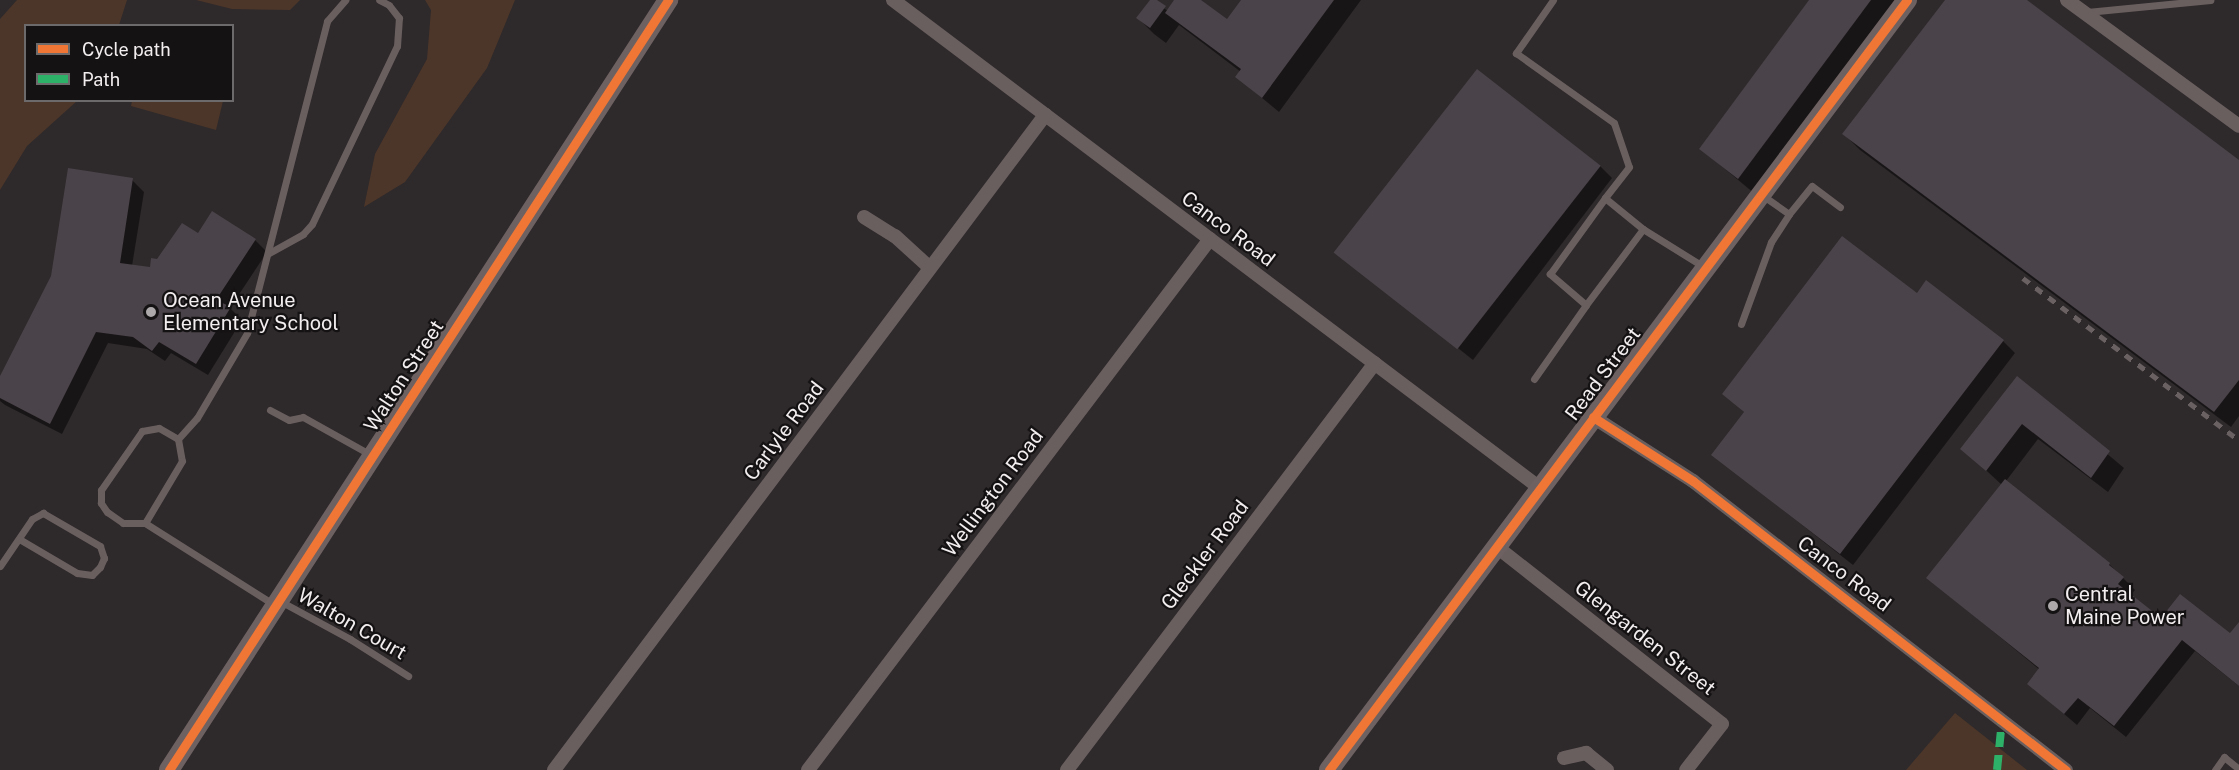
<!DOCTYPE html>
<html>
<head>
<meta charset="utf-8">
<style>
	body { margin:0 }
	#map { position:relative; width:2239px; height:770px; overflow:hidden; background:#2e292b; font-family:"Public Sans",sans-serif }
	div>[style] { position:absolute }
	.green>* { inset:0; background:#4c3629 }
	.shadow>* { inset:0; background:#0007 }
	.building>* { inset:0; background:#4a4349; transform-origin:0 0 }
	.lane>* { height:7px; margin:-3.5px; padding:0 3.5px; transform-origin:3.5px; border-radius:3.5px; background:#6a5f5f }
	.street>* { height:14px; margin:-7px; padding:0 7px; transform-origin:7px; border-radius:7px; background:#6a5f5f }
	.secondary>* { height:20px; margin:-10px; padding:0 10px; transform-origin:10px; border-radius:10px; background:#6e6161 }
	.rail>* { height:4.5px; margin-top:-2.25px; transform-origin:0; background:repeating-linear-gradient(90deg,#6a6262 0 8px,transparent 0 16px) }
	.quiet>* { height:8px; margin-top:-4px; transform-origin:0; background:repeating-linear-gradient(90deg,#2db169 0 15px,transparent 0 23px) }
	.cycleway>* { height:9px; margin:-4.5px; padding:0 4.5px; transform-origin:4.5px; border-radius:4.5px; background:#f07635 }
	.dots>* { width:16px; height:16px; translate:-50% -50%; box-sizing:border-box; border:3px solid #151213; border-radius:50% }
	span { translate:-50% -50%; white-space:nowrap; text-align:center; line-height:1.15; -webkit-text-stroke:4.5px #151213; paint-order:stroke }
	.street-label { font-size:20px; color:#f2edef }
	.poi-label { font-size:20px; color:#f2edef }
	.left { translate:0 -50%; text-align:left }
	.legend { position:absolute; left:24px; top:24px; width:210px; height:78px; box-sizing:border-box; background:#151213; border:2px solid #6d6a6b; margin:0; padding:8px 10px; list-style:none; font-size:18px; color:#f2edef }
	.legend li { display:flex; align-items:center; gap:12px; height:30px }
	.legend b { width:30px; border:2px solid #6d6a6b }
</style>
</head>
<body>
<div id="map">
	<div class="green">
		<i style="clip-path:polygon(17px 0,127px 0,119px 25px,26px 26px,26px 100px,77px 101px,27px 146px,0 190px,0 19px)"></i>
		<i style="clip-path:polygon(196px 0,300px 0,290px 10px,232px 9px)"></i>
		<i style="clip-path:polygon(425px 0,515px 0,487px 68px,405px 182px,364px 207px,375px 154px,427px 59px,431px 10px)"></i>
		<i style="clip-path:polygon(132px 101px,132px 100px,223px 101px,216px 130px,131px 106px)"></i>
		<i style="clip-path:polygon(1955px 713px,2027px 770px,1906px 770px)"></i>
	</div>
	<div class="shadow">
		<i style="clip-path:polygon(1151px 0,1168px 11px,1176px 0,1198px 0,1227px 21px,1243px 0,1361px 0,1279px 112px,1237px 77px,1241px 72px,1179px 25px,1166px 43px,1154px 34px,1138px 18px)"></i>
		<i style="clip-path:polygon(1810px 0,1898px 0,1755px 194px,1701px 149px)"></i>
		<i style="clip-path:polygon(1947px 0,2025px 0,2239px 162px,2239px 416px,2231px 427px,1860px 150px,1844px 134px)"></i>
		<i style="clip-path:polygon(1600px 166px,1612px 178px,1473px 360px,1338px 253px)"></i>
		<i style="clip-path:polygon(132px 180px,144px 192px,132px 266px,151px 268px,158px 261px,198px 235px,255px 240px,267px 252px,230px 308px,242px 320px,208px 375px,171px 353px,165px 361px,147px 349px,108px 343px,62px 434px,5px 405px,0 401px,0 379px)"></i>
		<i style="clip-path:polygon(1917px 295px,2003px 341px,2015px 353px,1853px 565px,1713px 455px,1745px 413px,1724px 394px)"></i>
		<i style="clip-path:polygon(2017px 378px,2124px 468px,2108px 492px,2038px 439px,2006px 481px,2109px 564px,2135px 590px,2130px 596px,2161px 621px,2230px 636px,2239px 631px,2239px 686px,2195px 651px,2126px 737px,2090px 708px,2077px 725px,2029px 684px,2040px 670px,1928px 578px,2002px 485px,1962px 448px)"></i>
	</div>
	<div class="building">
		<i style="clip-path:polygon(1150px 0,1157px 0,1166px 6px,1150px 28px,1136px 18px)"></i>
		<i style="clip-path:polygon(1174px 0,1201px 0,1227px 19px,1241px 0,1334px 0,1262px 98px,1235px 77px,1241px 69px,1165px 13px)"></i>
		<i style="clip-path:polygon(1809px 0,1871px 0,1738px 179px,1699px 149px)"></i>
		<i style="clip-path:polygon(1945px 0,2027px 0,2239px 160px,2239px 380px,2214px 412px,1842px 134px)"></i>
		<i style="left:1477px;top:69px;width:157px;height:233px;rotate:38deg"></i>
		<i style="clip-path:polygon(68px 168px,133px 178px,120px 263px,150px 267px,151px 258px,157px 259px,182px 223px,198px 233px,212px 211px,256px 239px,216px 300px,231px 307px,196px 364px,159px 342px,152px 351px,133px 337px,96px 332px,50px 424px,0 398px,0 376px,51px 276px)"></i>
		<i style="clip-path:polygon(1842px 236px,1917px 293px,1926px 280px,2004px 340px,1840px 554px,1711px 455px,1744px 412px,1722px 394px)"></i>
		<i style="clip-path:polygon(2017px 376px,2110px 451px,2091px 478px,2022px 424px,1986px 471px,1960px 449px)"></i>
		<i style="clip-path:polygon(2005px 479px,2110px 563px,2109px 565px,2124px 577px,2118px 584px,2161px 618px,2180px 594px,2230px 633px,2239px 622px,2239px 686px,2182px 640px,2114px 726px,2078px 698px,2064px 714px,2027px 684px,2039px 668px,1926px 578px)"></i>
	</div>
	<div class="lane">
		<i style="left:1553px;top:0;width:65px;rotate:124.9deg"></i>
		<i style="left:1516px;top:53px;width:120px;rotate:35.5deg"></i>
		<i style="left:1614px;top:123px;width:46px;rotate:71.2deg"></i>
		<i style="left:1629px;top:167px;width:39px;rotate:128deg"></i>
		<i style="left:2087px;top:12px;width:124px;rotate:-5.6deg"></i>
		<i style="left:1789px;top:214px;width:36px;rotate:-51deg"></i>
		<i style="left:1812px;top:186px;width:35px;rotate:37deg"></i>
		<i style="left:1643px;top:229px;width:95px;rotate:126.9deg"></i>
		<i style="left:1586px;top:305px;width:48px;rotate:-139.3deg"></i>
		<i style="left:1550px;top:274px;width:94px;rotate:-54.1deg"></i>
		<i style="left:1605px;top:198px;width:49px;rotate:39.2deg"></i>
		<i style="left:1643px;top:229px;width:72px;rotate:31.9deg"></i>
		<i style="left:269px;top:253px;width:39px;rotate:-29deg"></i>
		<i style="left:303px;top:234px;width:13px;rotate:-48deg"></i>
		<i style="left:312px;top:224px;width:197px;rotate:-64.5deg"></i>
		<i style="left:397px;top:46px;width:28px;rotate:-86deg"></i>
		<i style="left:399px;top:18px;width:16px;rotate:-128deg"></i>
		<i style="left:389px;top:5px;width:11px;rotate:-153deg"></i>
		<i style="left:1741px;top:324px;width:87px;rotate:-69.9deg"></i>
		<i style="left:1771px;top:242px;width:33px;rotate:-57deg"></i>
		<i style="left:1789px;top:214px;width:32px;rotate:-145deg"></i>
		<i style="left:1534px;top:379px;width:90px;rotate:-54.9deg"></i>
		<i style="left:270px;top:410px;width:21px;rotate:28deg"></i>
		<i style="left:289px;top:420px;width:14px;rotate:-12deg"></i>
		<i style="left:303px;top:417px;width:78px;rotate:29.2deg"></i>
		<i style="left:178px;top:439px;width:28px;rotate:-48deg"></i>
		<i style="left:197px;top:418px;width:99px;rotate:-59.5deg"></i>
		<i style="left:247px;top:333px;width:322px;rotate:-75.6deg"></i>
		<i style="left:327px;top:21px;width:28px;rotate:-49deg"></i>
		<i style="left:178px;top:439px;width:22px;rotate:80deg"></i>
		<i style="left:182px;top:461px;width:72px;rotate:120.8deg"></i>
		<i style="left:145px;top:523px;width:151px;rotate:32.3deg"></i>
		<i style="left:145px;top:523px;width:22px;rotate:180deg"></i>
		<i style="left:123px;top:523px;width:19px;rotate:-145deg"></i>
		<i style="left:107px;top:512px;width:11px;rotate:-124deg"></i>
		<i style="left:101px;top:503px;width:13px;rotate:-90deg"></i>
		<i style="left:101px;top:490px;width:72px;rotate:-55.2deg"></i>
		<i style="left:142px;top:431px;width:17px;rotate:-10deg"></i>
		<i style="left:159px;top:428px;width:22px;rotate:30deg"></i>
		<i style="left:0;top:566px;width:57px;rotate:-55.8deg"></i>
		<i style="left:32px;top:519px;width:13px;rotate:-29deg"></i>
		<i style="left:43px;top:513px;width:66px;rotate:30.1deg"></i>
		<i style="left:100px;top:546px;width:13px;rotate:72deg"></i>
		<i style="left:104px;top:558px;width:10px;rotate:114deg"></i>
		<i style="left:100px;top:567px;width:11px;rotate:135deg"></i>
		<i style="left:92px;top:575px;width:15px;rotate:-172deg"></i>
		<i style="left:77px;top:573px;width:67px;rotate:-149.6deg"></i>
		<i style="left:280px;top:601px;width:80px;rotate:28.5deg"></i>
		<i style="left:350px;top:639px;width:69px;rotate:32.5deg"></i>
		<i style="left:2215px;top:770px;width:16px;rotate:-55deg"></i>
		<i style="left:2224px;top:757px;width:19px;rotate:39deg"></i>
	</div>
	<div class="street">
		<i style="left:893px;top:0;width:810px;rotate:37.03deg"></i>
		<i style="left:2067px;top:0;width:213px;rotate:36.2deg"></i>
		<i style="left:864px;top:217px;width:36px;rotate:32deg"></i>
		<i style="left:895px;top:236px;width:47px;rotate:42.4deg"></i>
		<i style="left:1593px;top:417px;width:119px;rotate:32.6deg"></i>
		<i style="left:1693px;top:481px;width:472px;rotate:37.8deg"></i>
		<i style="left:1497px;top:547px;width:286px;rotate:38.2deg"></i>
		<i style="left:1722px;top:724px;width:58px;rotate:128deg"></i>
		<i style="left:1564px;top:758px;width:23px;rotate:-13deg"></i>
		<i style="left:1586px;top:753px;width:27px;rotate:39deg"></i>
		<i style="left:554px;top:770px;width:819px;rotate:-53.14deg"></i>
		<i style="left:808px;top:770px;width:666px;rotate:-52.87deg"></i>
		<i style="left:1067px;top:770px;width:510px;rotate:-52.88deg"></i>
	</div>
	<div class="secondary">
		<i style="left:169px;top:770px;width:918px;rotate:-57.05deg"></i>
		<i style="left:1329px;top:770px;width:963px;rotate:-53.11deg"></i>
	</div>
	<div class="rail">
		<i style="left:2023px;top:278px;width:270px;rotate:36.9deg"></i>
	</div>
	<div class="quiet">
		<i style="left:1997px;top:770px;width:50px;rotate:-84.3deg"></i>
	</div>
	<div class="cycleway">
		<i style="left:1593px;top:417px;width:119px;rotate:32.6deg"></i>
		<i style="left:1693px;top:481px;width:472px;rotate:37.8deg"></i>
		<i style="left:169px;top:770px;width:918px;rotate:-57.05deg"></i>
		<i style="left:1329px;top:770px;width:963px;rotate:-53.11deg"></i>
	</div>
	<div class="dots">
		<i style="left:151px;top:312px;background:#ada8aa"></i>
		<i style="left:2053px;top:606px;background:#ada8aa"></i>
	</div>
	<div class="street-label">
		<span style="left:1228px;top:229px;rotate:37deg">Canco Road</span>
		<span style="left:1603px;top:374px;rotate:-53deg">Read Street</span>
		<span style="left:404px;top:376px;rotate:-57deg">Walton Street</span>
		<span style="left:784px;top:431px;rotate:-53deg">Carlyle Road</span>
		<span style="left:993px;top:493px;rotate:-53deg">Wellington Road</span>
		<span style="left:1205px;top:555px;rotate:-53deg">Gleckler Road</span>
		<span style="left:1844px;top:574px;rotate:37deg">Canco Road</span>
		<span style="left:352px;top:624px;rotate:30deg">Walton Court</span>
		<span style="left:1645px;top:638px;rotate:38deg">Glengarden Street</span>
	</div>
	<div class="poi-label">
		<span class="left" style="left:163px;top:312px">Ocean Avenue<br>Elementary School</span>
		<span class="left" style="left:2065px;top:606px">Central<br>Maine Power</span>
	</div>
	<ul class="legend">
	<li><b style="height:8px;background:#f07635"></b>Cycle path</li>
	<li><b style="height:8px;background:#2db169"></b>Path</li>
	</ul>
</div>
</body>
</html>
